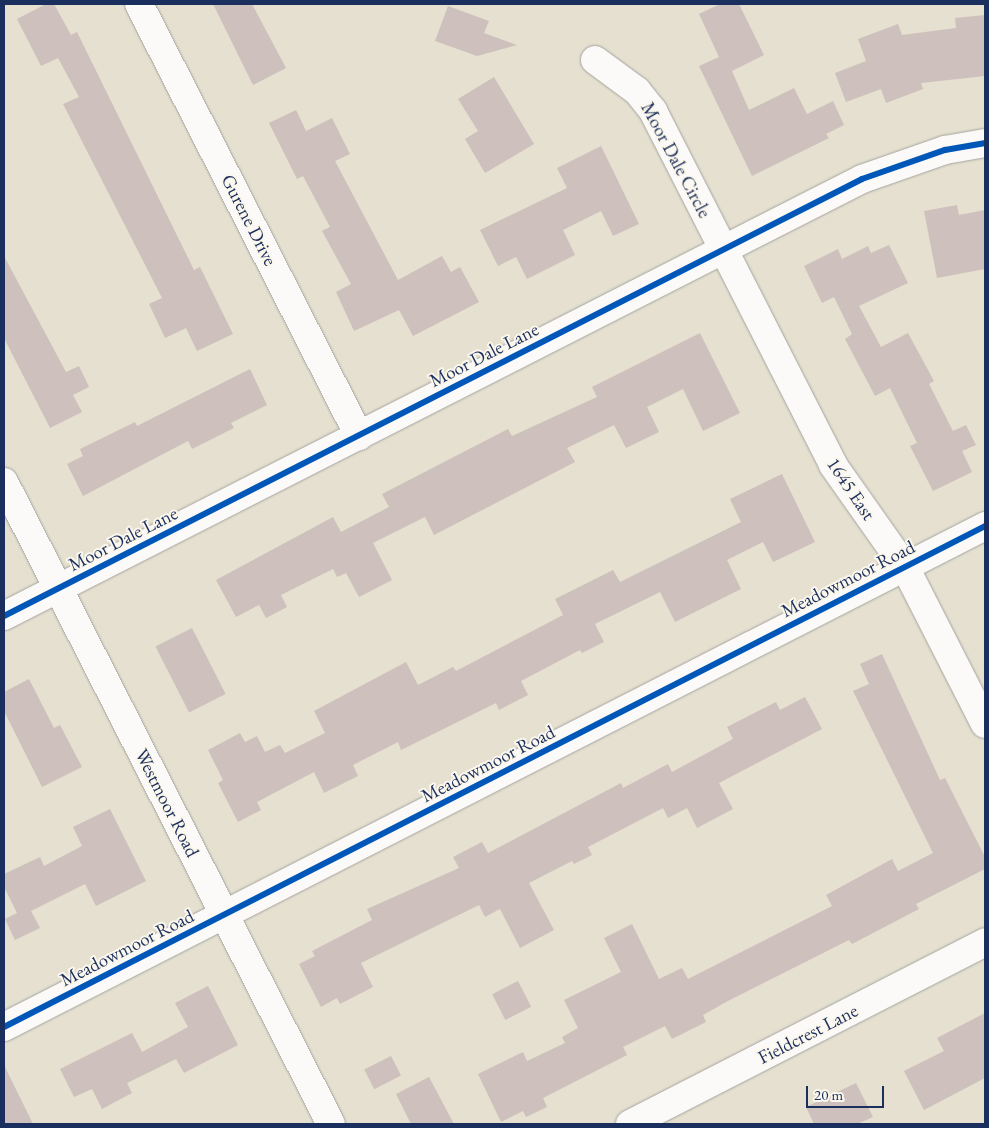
<!DOCTYPE html>
<html>
<head>
<meta charset="utf-8">
<style>
	body { margin:0 }
	#map { position:relative; width:989px; height:1128px; overflow:hidden; background:#e5e0cf; font-family:"EB Garamond",serif }
	div>[style] { position:absolute }
	.building>* { inset:0; background:#cec0bc; transform-origin:0 0 }
	.roads { filter:drop-shadow(0 0 1px #a4a4a0) drop-shadow(0 0 1px #a4a4a0) }
	.street>* { height:28px; margin:-14px; padding:0 14px; transform-origin:14px; border-radius:14px; background:#fbfaf8 }
	.cycleway>* { height:6px; margin:-3px; padding:0 3px; transform-origin:3px; border-radius:3px; background:#0057b8 }
	span { translate:-50% -50%; white-space:nowrap; text-align:center; line-height:1.15; -webkit-text-stroke:4px #fbf7ec; paint-order:stroke }
	.street-label { font-size:19px; color:#1b2f5e }
	.frame { position:absolute; inset:0; border:5px solid #1b2f5e; pointer-events:none }
	.scale { position:absolute; left:806px; top:1086px; width:78px; height:22px; box-sizing:border-box; border:2px solid #1b2f5e; border-top:0; padding-left:6px; font-size:15px; line-height:18px; white-space:nowrap; color:#1b2f5e; -webkit-text-stroke:4px #fbf7ec; paint-order:stroke }
</style>
</head>
<body>
<div id="map">
	<div class="building">
		<i style="clip-path:polygon(46px 4px,54px 4px,71px 35px,77px 32px,194px 270px,200px 267px,233px 334px,197px 351px,186px 328px,165px 338px,149px 304px,162px 298px,63px 104px,79px 97px,58px 58px,41px 66px,17px 19px)"></i>
		<i style="clip-path:polygon(213px 4px,252px 4px,286px 68px,253px 85px)"></i>
		<i style="clip-path:polygon(720px 4px,739px 4px,764px 55px,732px 71px,749px 110px,794px 88px,807px 114px,833px 101px,844px 125px,826px 134px,829px 138px,752px 176px,699px 66px,719px 57px,699px 14px)"></i>
		<i style="clip-path:polygon(448px 6px,489px 21px,484px 33px,517px 45px,477px 56px,435px 41px)"></i>
		<i style="clip-path:polygon(985px 15px,985px 76px,921px 83px,923px 89px,886px 103px,881px 89px,846px 102px,835px 73px,866px 61px,858px 39px,898px 24px,902px 35px,956px 28px,955px 18px)"></i>
		<i style="clip-path:polygon(494px 77px,534px 144px,485px 173px,465px 139px,478px 131px,458px 99px)"></i>
		<i style="clip-path:polygon(296px 110px,306px 131px,332px 118px,350px 154px,335px 161px,398px 280px,442px 256px,451px 272px,460px 267px,479px 302px,413px 336px,399px 310px,354px 331px,336px 292px,351px 284px,322px 231px,330px 227px,303px 176px,297px 179px,269px 123px)"></i>
		<i style="clip-path:polygon(601px 146px,639px 224px,613px 236px,601px 211px,563px 230px,575px 255px,527px 279px,516px 257px,498px 266px,480px 230px,567px 188px,557px 168px)"></i>
		<i style="clip-path:polygon(957px 205px,959px 215px,985px 210px,985px 269px,937px 278px,924px 211px)"></i>
		<i style="clip-path:polygon(889px 245px,908px 283px,859px 306px,881px 347px,908px 333px,934px 381px,929px 384px,953px 431px,966px 425px,976px 445px,962px 451px,972px 472px,933px 491px,910px 446px,917px 443px,890px 388px,875px 396px,845px 339px,852px 334px,834px 297px,822px 303px,804px 266px,838px 249px,842px 259px,868px 246px,871px 253px)"></i>
		<i style="clip-path:polygon(4px 256px,66px 372px,79px 366px,89px 387px,73px 395px,82px 412px,50px 428px,4px 338px)"></i>
		<i style="clip-path:polygon(700px 333px,740px 413px,703px 431px,683px 389px,647px 407px,659px 432px,626px 448px,614px 425px,567px 448px,575px 462px,434px 535px,425px 517px,373px 543px,392px 580px,359px 597px,346px 573px,337px 577px,333px 569px,281px 595px,287px 607px,266px 618px,259px 605px,236px 617px,216px 580px,333px 517px,341px 532px,389px 507px,382px 494px,508px 429px,512px 436px,597px 397px,592px 387px)"></i>
		<i style="clip-path:polygon(250px 369px,267px 405px,231px 423px,234px 428px,192px 449px,188px 441px,83px 496px,67px 464px,83px 456px,80px 449px,135px 422px,137px 426px)"></i>
		<i style="clip-path:polygon(782px 474px,815px 542px,773px 562px,763px 542px,727px 560px,741px 589px,675px 622px,660px 592px,595px 624px,604px 642px,582px 653px,580px 650px,521px 681px,528px 695px,499px 710px,496px 703px,401px 750px,398px 742px,353px 765px,358px 776px,324px 793px,314px 772px,257px 802px,261px 810px,238px 822px,218px 783px,223px 780px,208px 750px,240px 733px,245px 742px,257px 736px,265px 752px,280px 745px,285px 753px,325px 733px,314px 711px,406px 662px,418px 685px,453px 667px,456px 671px,563px 615px,555px 599px,613px 570px,620px 582px,741px 522px,730px 499px)"></i>
		<i style="left:192px;top:628px;width:74px;height:41px;rotate:63deg"></i>
		<i style="clip-path:polygon(882px 654px,940px 780px,945px 778px,985px 857px,985px 869px,916px 904px,919px 909px,852px 944px,849px 940px,726px 1002px,703px 1015px,706px 1022px,672px 1039px,665px 1026px,623px 1047px,627px 1055px,543px 1098px,547px 1107px,526px 1117px,523px 1111px,501px 1122px,478px 1074px,523px 1052px,527px 1061px,565px 1043px,562px 1037px,578px 1028px,564px 1000px,621px 972px,604px 938px,632px 924px,659px 979px,682px 968px,688px 979px,832px 906px,826px 895px,892px 859px,898px 871px,933px 853px,853px 691px,869px 684px,860px 664px)"></i>
		<i style="clip-path:polygon(29px 679px,54px 728px,60px 725px,82px 767px,42px 787px,4px 711px,4px 692px)"></i>
		<i style="clip-path:polygon(805px 697px,822px 729px,719px 783px,733px 809px,697px 828px,687px 808px,668px 818px,663px 808px,588px 847px,592px 855px,574px 864px,572px 861px,529px 883px,554px 930px,520px 948px,500px 909px,485px 917px,479px 905px,361px 963px,373px 987px,340px 1004px,337px 998px,321px 1007px,299px 964px,315px 956px,312px 951px,372px 920px,367px 909px,459px 868px,453px 857px,482px 842px,488px 853px,621px 783px,623px 788px,668px 764px,672px 772px,733px 739px,727px 727px,776px 702px,780px 710px)"></i>
		<i style="clip-path:polygon(110px 809px,146px 881px,96px 906px,85px 884px,31px 911px,40px 928px,15px 940px,5px 919px,17px 913px,4px 887px,4px 874px,40px 857px,44px 866px,82px 846px,73px 827px)"></i>
		<i style="left:518px;top:981px;width:29px;height:29px;rotate:63deg"></i>
		<i style="clip-path:polygon(208px 986px,238px 1045px,184px 1073px,176px 1059px,127px 1083px,132px 1093px,102px 1109px,92px 1089px,74px 1097px,60px 1069px,132px 1033px,142px 1052px,188px 1027px,175px 1003px)"></i>
		<i style="clip-path:polygon(985px 1013px,985px 1078px,924px 1110px,904px 1071px,944px 1051px,937px 1038px)"></i>
		<i style="left:391px;top:1056px;width:22px;height:30px;rotate:63deg"></i>
		<i style="clip-path:polygon(4px 1065px,33px 1124px,4px 1124px)"></i>
		<i style="clip-path:polygon(429px 1077px,454px 1124px,411px 1124px,396px 1094px)"></i>
		<i style="clip-path:polygon(856px 1083px,873px 1117px,857px 1124px,814px 1124px,806px 1107px)"></i>
	</div>
	<div class="roads">
		<div class="street">
			<i style="left:139px;top:4px;width:485px;rotate:63deg"></i>
			<i style="left:595px;top:60px;width:52px;rotate:36.4deg"></i>
			<i style="left:637px;top:91px;width:26px;rotate:51deg"></i>
			<i style="left:653px;top:111px;width:397px;rotate:63deg"></i>
			<i style="left:833px;top:465px;width:125px;rotate:54.8deg"></i>
			<i style="left:905px;top:567px;width:176px;rotate:63deg"></i>
			<i style="left:4px;top:482px;width:720px;rotate:63.01deg"></i>
			<i style="left:4px;top:616px;width:963px;rotate:-26.99deg"></i>
			<i style="left:862px;top:179px;width:88px;rotate:-19.3deg"></i>
			<i style="left:945px;top:150px;width:41px;rotate:-9.9deg"></i>
			<i style="left:4px;top:1027px;width:1102px;rotate:-27.05deg"></i>
			<i style="left:630px;top:1124px;width:399px;rotate:-27.1deg"></i>
		</div>
	</div>
	<div class="cycleway">
		<i style="left:4px;top:616px;width:963px;rotate:-26.99deg"></i>
		<i style="left:862px;top:179px;width:88px;rotate:-19.3deg"></i>
		<i style="left:945px;top:150px;width:41px;rotate:-9.9deg"></i>
		<i style="left:4px;top:1027px;width:1102px;rotate:-27.05deg"></i>
	</div>
	<div class="street-label">
		<span style="left:676px;top:160px;rotate:62deg">Moor Dale Circle</span>
		<span style="left:249px;top:220px;rotate:63deg">Gurene Drive</span>
		<span style="left:484px;top:355px;rotate:-27deg">Moor Dale Lane</span>
		<span style="left:851px;top:489px;rotate:56deg">1645 East</span>
		<span style="left:123px;top:539px;rotate:-27deg">Moor Dale Lane</span>
		<span style="left:848px;top:579px;rotate:-27deg">Meadowmoor Road</span>
		<span style="left:488px;top:764px;rotate:-27deg">Meadowmoor Road</span>
		<span style="left:167px;top:803px;rotate:63deg">Westmoor Road</span>
		<span style="left:127px;top:948px;rotate:-27deg">Meadowmoor Road</span>
		<span style="left:808px;top:1034px;rotate:-27deg">Fieldcrest Lane</span>
	</div>
	<div class="frame"></div>
	<div class="scale">20 m</div>
</div>
</body>
</html>
